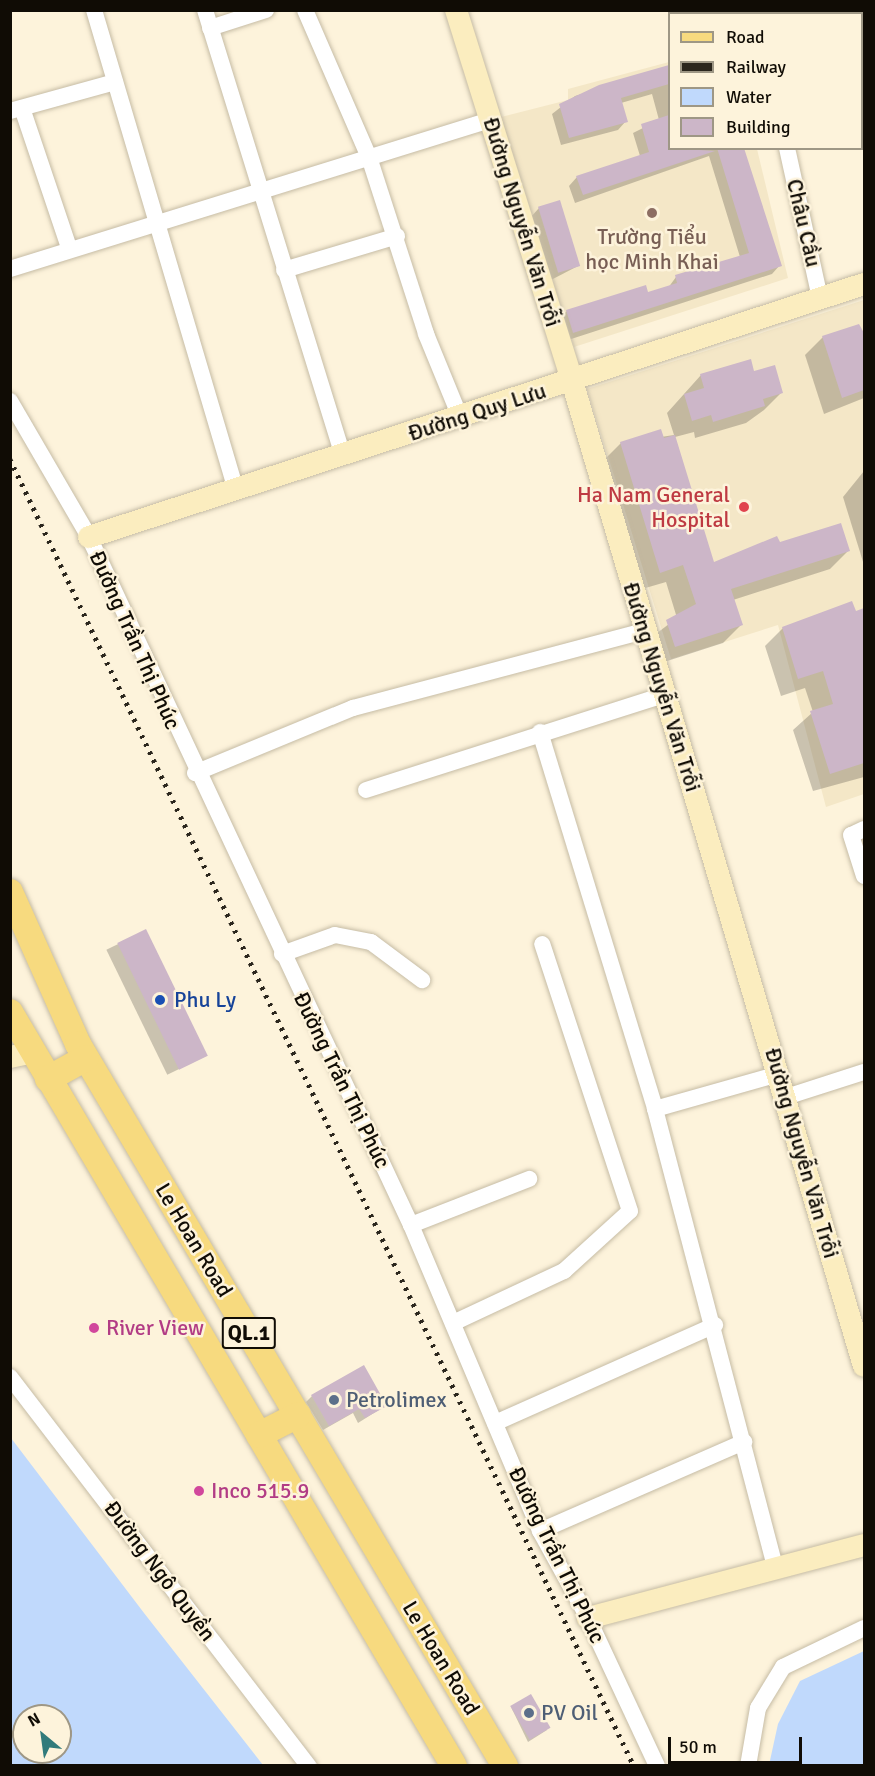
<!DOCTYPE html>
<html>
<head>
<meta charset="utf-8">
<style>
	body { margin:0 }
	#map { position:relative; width:875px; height:1776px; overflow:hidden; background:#fdf3db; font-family:Signika,sans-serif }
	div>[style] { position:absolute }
	.built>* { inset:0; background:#f4e7c7 }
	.water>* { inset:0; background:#c0d9fc }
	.shadow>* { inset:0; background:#0003; transform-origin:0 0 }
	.building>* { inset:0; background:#ccb6c8; transform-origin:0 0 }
	.roads { filter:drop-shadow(0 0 2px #c6bca5) drop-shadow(0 0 2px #c6bca5) }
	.street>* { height:16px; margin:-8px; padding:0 8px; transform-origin:8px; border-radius:8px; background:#fff }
	.secondary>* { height:22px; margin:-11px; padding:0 11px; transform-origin:11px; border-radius:11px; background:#fbedbf }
	.primary>* { height:26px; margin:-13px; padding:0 13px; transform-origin:13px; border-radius:13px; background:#f7da7f }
	.rail>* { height:4.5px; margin-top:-2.25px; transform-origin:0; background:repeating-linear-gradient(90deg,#2b261d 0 3px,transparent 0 9px) }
	.dots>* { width:16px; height:16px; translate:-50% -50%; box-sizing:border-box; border:3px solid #fdf3db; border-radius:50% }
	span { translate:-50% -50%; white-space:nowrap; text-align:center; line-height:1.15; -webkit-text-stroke:5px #fdf3db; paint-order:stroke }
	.shield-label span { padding:2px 4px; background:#fdf3db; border:2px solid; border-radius:4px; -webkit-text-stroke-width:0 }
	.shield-label { font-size:21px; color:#100c05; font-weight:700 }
	.street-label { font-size:22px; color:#100c05 }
	.education-label { font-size:22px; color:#785e54 }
	.health-label { font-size:22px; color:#be3a42 }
	.right { translate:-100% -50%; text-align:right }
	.transit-label { font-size:22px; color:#164399 }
	.left { translate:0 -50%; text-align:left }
	.hotel-label { font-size:22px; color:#b23c85 }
	.service-label { font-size:22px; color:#4e5e75 }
	.frame { position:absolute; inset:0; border:12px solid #100c05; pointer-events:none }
	.legend { position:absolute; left:668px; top:12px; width:195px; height:138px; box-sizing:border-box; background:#fdf3db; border:2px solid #9e9785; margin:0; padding:8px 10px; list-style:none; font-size:18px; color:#100c05 }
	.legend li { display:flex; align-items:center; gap:12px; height:30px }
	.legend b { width:30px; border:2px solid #9e9785 }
	.north { position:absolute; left:12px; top:1704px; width:60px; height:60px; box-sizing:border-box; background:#fdf3db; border:2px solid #9e9785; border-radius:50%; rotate:331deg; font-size:16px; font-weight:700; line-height:24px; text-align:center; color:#100c05 }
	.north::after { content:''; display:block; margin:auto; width:21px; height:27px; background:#317b7b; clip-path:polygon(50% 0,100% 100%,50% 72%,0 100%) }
	.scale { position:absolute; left:668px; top:1737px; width:134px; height:27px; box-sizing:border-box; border:3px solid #100c05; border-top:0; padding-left:8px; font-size:18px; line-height:21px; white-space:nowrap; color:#100c05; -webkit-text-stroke:4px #fdf3db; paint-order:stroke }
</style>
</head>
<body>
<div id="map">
	<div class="built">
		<i style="clip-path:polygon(669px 62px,670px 148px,757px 149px,788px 278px,574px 347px,501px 117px,568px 100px,568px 89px)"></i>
		<i style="clip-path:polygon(864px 300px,864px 794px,826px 807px,778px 625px,671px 659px,587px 389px)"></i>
	</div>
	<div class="water">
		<i style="clip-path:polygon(evenodd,11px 1438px,144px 1613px,263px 1765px,11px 1765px,11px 1438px,24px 1716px,60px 1716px,60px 1752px,24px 1752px,24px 1716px)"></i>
		<i style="clip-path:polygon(864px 1651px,864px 1765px,769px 1765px,778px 1724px,800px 1681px)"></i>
	</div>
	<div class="shadow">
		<i style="clip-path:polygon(670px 67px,670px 148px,743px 148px,780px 265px,772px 274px,565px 341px,558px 319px,567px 311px,668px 288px,676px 277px,740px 257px,709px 156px,575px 203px,569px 186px,577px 177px,640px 156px,633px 133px,659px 120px,652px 94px,621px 103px,626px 121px,618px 130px,561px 145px,552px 114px,575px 96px)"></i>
		<i style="clip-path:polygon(539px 208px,578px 266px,549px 281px,530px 218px)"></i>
		<i style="clip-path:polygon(864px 335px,864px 398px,824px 414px,805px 355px,823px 337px)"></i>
		<i style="clip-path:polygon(753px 373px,781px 393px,764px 410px,746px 423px,695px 438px,694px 432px,675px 437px,713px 564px,779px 544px,848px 551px,830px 569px,733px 600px,741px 625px,723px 643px,658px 664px,649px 639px,677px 618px,666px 582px,642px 589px,603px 461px,621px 443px,674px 435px,667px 413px,701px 375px)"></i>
		<i style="clip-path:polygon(864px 471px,864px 565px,843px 497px)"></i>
		<i style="clip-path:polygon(862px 611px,864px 777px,813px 791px,793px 730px,813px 712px,805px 688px,781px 696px,765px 646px,783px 628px)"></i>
		<i style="left:145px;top:931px;width:139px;height:43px;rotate:64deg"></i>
		<i style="clip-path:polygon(312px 1396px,385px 1406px,358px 1423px,353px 1413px,323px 1430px,306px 1402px)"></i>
		<i style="clip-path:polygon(511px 1707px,547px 1730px,528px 1742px)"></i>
	</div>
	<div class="building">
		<i style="clip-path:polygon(669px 65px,669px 84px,621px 98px,628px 122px,569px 138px,559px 104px,599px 85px)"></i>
		<i style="clip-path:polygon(669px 115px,669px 148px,715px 151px,583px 195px,576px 176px,649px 152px,641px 124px)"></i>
		<i style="clip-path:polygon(717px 148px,744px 148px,782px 266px,573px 333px,566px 310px,646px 285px,648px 292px,677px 283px,675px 275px,749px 253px)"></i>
		<i style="left:560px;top:200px;width:69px;height:23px;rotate:73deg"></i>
		<i style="clip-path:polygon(859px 324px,864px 333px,864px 390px,842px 398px,822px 336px)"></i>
		<i style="clip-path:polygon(751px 359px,754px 371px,775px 365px,783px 393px,763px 399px,765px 406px,713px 422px,711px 415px,692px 421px,684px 394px,704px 388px,700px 374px)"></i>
		<i style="clip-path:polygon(661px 429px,664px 438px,675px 435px,714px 562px,777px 536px,780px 542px,841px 523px,850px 551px,731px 589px,743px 625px,675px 647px,666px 620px,696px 604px,683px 565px,660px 573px,620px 442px)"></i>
		<i style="clip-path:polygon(852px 601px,856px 611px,864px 608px,864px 763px,830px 774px,810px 711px,833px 704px,823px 671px,798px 679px,782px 627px)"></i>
		<i style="left:146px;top:929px;width:141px;height:32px;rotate:64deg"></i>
		<i style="clip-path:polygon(364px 1365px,387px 1406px,365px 1418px,359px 1409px,329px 1426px,311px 1395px)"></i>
		<i style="left:531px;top:1694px;width:39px;height:24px;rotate:60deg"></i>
	</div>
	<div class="roads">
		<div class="street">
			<i style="left:94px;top:10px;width:501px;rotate:73.52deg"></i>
			<i style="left:205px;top:10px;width:466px;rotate:72.8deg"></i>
			<i style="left:305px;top:10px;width:160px;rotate:66.5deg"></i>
			<i style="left:369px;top:157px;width:186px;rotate:72.1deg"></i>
			<i style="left:426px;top:334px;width:90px;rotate:67.7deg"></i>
			<i style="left:754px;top:10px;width:4px;rotate:90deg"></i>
			<i style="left:210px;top:28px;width:59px;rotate:-17.8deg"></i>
			<i style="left:22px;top:108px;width:148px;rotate:71.4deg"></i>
			<i style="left:10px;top:111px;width:109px;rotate:-15.4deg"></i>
			<i style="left:787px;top:148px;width:154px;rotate:77.6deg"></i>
			<i style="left:10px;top:269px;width:503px;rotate:-17.25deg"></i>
			<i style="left:284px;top:270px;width:118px;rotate:-16.7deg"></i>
			<i style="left:10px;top:401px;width:157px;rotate:59.8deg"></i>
			<i style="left:89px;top:537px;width:760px;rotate:64.92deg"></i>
			<i style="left:411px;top:1225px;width:332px;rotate:67.1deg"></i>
			<i style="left:540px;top:1531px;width:99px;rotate:61.1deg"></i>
			<i style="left:588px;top:1618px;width:163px;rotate:65deg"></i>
			<i style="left:540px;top:732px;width:394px;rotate:73deg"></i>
			<i style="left:655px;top:1109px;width:476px;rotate:75.3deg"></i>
			<i style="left:195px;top:773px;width:171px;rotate:-22.4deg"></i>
			<i style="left:353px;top:708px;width:302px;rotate:-14.8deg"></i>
			<i style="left:366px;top:790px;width:313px;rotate:-17.7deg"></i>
			<i style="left:864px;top:829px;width:14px;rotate:155deg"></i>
			<i style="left:851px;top:835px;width:43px;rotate:72.4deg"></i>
			<i style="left:282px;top:954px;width:56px;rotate:-19.7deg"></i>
			<i style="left:335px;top:935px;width:37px;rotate:11deg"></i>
			<i style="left:371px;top:942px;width:64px;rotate:36.7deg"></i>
			<i style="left:786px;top:1097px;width:82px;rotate:-17.8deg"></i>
			<i style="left:655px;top:1109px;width:129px;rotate:-15.8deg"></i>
			<i style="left:411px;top:1225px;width:127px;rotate:-21.3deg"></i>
			<i style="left:453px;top:1323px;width:123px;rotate:-25.1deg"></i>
			<i style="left:564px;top:1271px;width:89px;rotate:-42.3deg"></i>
			<i style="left:630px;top:1211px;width:281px;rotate:-108.2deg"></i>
			<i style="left:10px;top:1377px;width:491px;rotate:52.5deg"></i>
			<i style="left:495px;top:1423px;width:241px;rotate:-24deg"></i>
			<i style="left:540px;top:1531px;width:223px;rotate:-23.6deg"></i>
			<i style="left:748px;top:1766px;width:59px;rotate:-80.2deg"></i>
			<i style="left:758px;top:1708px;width:48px;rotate:-58.6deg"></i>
			<i style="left:783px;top:1667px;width:90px;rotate:-25.7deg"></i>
		</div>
		<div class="secondary">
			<i style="left:456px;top:10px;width:389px;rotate:72.6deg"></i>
			<i style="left:572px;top:381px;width:1027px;rotate:73.49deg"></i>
			<i style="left:89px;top:537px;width:815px;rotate:-18.08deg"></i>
			<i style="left:10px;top:1057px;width:24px;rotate:-12deg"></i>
			<i style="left:588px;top:1618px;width:285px;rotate:-14.8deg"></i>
		</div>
		<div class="primary">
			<i style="left:10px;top:892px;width:167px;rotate:65.9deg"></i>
			<i style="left:78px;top:1044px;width:839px;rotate:59.4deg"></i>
			<i style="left:10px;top:1012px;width:875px;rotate:59.51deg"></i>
			<i style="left:48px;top:1079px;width:43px;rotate:-28.9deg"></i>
			<i style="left:259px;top:1435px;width:44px;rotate:-27.1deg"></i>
		</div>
	</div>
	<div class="rail">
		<i style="left:10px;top:459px;width:1448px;rotate:64.48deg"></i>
	</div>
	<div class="dots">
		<i style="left:652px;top:213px;background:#8d6e63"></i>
		<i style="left:744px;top:507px;background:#e0444e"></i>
		<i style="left:160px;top:1000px;background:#1a4fb4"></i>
		<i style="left:94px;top:1328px;background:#d1479c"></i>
		<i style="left:334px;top:1400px;background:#5c6f8a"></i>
		<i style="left:199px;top:1491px;background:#d1479c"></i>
		<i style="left:529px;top:1713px;background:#5c6f8a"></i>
	</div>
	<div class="shield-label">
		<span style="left:249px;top:1333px">QL.1</span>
	</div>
	<div class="street-label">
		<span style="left:522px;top:222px;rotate:73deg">Đường Nguyễn Văn Trỗi</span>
		<span style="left:804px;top:223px;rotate:77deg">Châu Cầu</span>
		<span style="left:477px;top:412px;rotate:-18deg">Đường Quy Lưu</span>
		<span style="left:135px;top:640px;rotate:66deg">Đường Trần Thị Phúc</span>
		<span style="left:662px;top:687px;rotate:73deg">Đường Nguyễn Văn Trỗi</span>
		<span style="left:342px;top:1080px;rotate:64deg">Đường Trần Thị Phúc</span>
		<span style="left:802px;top:1153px;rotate:74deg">Đường Nguyễn Văn Trỗi</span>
		<span style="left:194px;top:1240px;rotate:59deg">Le Hoan Road</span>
		<span style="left:557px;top:1555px;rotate:64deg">Đường Trần Thị Phúc</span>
		<span style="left:160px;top:1571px;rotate:53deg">Đường Ngô Quyền</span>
		<span style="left:441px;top:1658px;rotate:59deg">Le Hoan Road</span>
	</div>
	<div class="education-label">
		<span style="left:652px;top:249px">Trường Tiểu<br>học Minh Khai</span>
	</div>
	<div class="health-label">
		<span class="right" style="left:730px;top:507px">Ha Nam General<br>Hospital</span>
	</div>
	<div class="transit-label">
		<span class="left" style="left:174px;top:1000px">Phu Ly</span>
	</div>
	<div class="hotel-label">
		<span class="left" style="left:106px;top:1328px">River View</span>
		<span class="left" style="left:211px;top:1491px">Inco 515.9</span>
	</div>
	<div class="service-label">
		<span class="left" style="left:346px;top:1400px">Petrolimex</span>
		<span class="left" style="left:541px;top:1713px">PV Oil</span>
	</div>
	<div class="frame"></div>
	<ul class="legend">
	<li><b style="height:8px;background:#f7da7f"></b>Road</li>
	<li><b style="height:8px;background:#2b261d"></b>Railway</li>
	<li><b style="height:16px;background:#c0d9fc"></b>Water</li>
	<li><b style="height:16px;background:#ccb6c8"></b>Building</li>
	</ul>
	<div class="north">N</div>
	<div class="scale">50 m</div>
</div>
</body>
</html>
